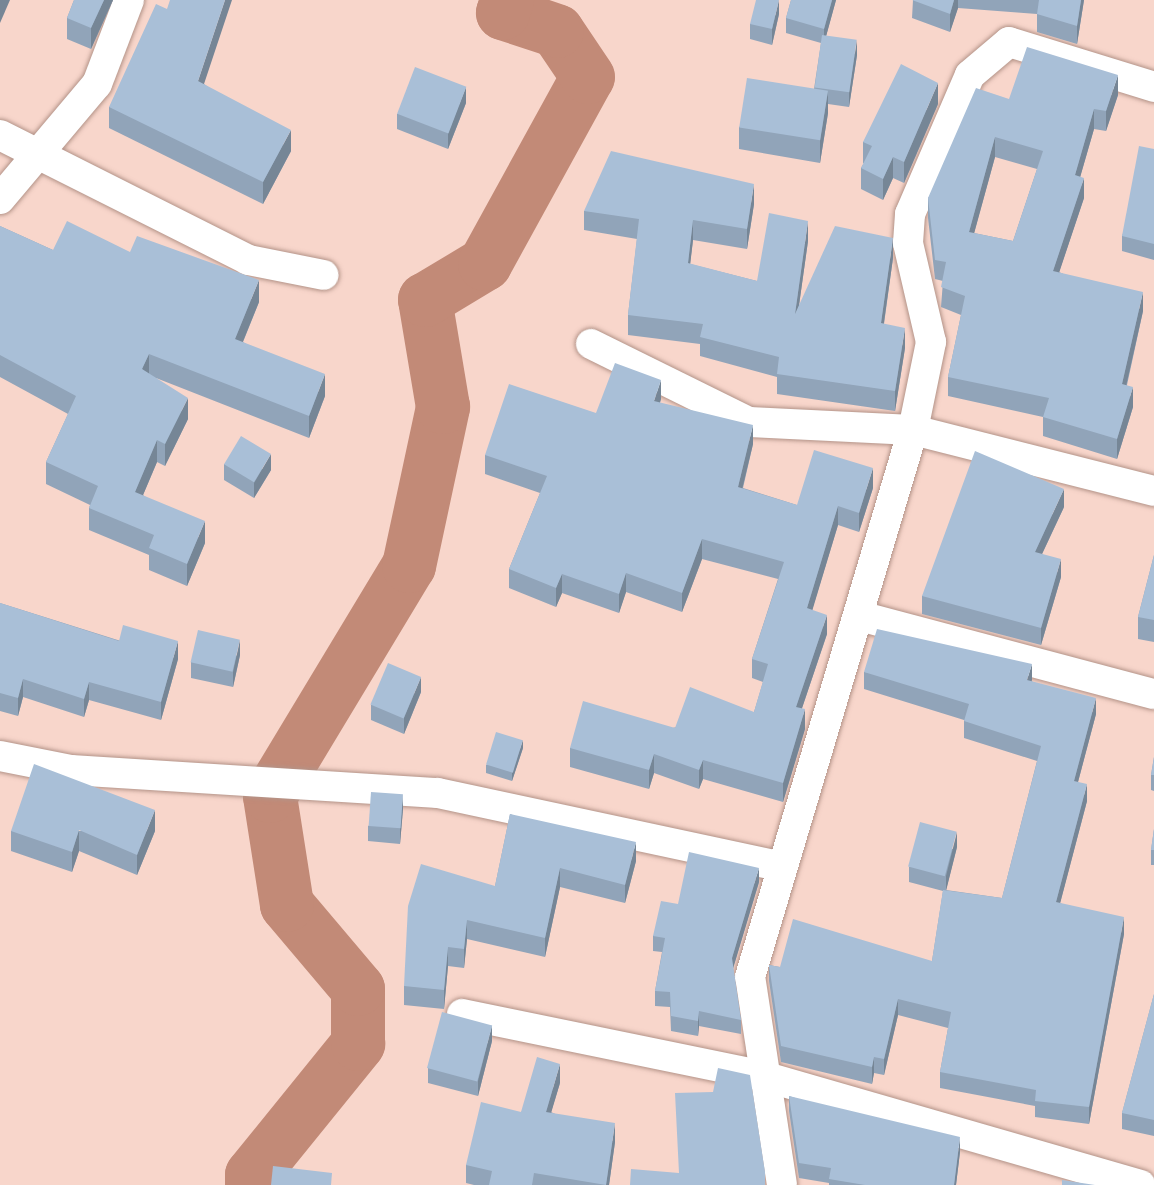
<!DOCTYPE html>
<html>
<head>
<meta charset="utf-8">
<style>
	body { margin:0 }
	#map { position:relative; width:1154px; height:1185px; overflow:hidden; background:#f8d6cb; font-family:Manrope,sans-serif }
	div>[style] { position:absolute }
	.river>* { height:54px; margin:-27px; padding:0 27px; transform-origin:27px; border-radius:27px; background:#c28a77 }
	.roads { filter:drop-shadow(0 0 2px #b39388) drop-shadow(0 0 2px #b39388) }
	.minor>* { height:30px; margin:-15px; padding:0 15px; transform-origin:15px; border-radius:15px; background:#fff }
	.wall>* { inset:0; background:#91a4b9 }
	.shaded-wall>* { inset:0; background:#768696 }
	.building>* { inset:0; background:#a9bfd7; transform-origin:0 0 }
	span { translate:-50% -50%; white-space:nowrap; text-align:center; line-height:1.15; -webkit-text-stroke:8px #fce6e0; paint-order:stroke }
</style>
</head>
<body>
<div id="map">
	<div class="river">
		<i style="left:252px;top:1185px;width:10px;rotate:-90deg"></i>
		<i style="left:252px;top:1175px;width:169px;rotate:-51deg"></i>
		<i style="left:358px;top:1044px;width:55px;rotate:-90deg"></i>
		<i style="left:358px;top:989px;width:110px;rotate:-130.2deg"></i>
		<i style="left:287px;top:905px;width:110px;rotate:-98.9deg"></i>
		<i style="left:270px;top:796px;width:269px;rotate:-58.9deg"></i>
		<i style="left:409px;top:566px;width:163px;rotate:-77.9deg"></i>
		<i style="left:443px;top:407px;width:109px;rotate:-99.5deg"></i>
		<i style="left:425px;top:300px;width:70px;rotate:-31deg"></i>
		<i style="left:485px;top:264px;width:213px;rotate:-61.2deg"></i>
		<i style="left:588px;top:77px;width:55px;rotate:-124deg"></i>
		<i style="left:557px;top:31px;width:57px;rotate:-161.6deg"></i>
		<i style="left:503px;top:13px;width:14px;rotate:-73deg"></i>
	</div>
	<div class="roads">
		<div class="minor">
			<i style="left:0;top:135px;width:278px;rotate:26.7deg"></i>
			<i style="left:248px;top:260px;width:77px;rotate:11.2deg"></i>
			<i style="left:0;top:199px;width:150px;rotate:-49.9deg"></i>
			<i style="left:97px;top:84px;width:90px;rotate:-69.1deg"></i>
			<i style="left:591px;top:344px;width:176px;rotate:26.3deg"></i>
			<i style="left:749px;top:422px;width:164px;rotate:2.8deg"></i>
			<i style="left:913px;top:430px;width:249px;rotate:14.2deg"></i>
			<i style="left:860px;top:616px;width:304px;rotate:14.9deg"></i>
			<i style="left:0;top:756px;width:72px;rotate:11.2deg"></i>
			<i style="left:71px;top:770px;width:368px;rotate:3.6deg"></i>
			<i style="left:438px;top:793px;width:352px;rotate:12.1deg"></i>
			<i style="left:462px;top:1014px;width:307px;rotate:11.6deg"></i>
			<i style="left:763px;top:1076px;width:393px;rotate:16.1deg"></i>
			<i style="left:782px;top:1185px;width:210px;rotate:-98.7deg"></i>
			<i style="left:750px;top:977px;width:571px;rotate:-73.41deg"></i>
			<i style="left:913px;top:430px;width:90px;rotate:-78.4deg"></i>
			<i style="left:931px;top:342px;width:102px;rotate:-103.1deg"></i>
			<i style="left:908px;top:243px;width:29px;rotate:-86deg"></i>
			<i style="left:910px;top:214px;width:151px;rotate:-66.7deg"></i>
			<i style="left:970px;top:75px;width:51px;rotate:-40.2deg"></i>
			<i style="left:1009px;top:42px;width:152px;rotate:17.2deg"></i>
		</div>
	</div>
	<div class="wall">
		<i style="clip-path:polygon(74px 0,113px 0,91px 49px,67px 39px,67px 18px)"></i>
		<i style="clip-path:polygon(791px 0,836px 0,826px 36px,857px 55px,849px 107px,828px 104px,828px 113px,820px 163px,739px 149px,739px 127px,814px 89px,821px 43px,786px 33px,786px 18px)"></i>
		<i style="clip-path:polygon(913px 0,1084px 0,1077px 44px,1037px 32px,1037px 14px,958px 8px,950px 32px,912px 18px)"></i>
		<i style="clip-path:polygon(779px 14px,772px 45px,750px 39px,750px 24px)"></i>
		<i style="clip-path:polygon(204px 84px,291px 151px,263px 204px,109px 128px,109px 107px)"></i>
		<i style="clip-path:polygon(evenodd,1118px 95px,1106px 131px,1094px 129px,1080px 177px,1084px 198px,1059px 272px,1143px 311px,1127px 385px,1133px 407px,1117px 459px,1043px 436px,1043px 417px,948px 396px,948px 377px,961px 315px,941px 307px,943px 281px,935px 279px,928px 218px,928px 198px,1009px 99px,1118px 95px,995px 157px,1037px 169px,1013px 241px,974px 233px,995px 157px)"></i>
		<i style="clip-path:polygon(466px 103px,448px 149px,397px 129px,397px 114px)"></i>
		<i style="clip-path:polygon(938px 104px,904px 183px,893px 178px,883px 200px,861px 189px,861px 168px,864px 163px,863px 163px,863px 142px)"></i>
		<i style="clip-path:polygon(1154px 149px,1154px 260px,1122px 251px,1122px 236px)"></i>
		<i style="clip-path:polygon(754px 204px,747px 249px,693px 240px,690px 264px,757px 281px,808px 241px,799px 305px,893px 258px,884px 324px,905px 348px,895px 411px,777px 394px,777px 377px,700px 356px,700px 344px,628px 335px,628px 315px,637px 239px,584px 230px,584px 211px)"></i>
		<i style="clip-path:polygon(0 226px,53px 250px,130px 252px,259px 302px,243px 342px,325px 396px,309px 438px,156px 378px,188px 419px,165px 466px,157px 462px,143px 495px,205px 543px,187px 586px,149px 570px,149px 555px,89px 530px,89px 508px,90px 505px,46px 484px,46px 462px,68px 414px,0 377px)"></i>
		<i style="clip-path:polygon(661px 399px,660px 403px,753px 444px,743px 488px,797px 505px,873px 488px,859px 532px,838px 525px,812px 610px,827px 634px,802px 708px,805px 729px,783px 802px,703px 779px,699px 789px,654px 773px,649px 789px,570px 767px,570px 748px,754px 712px,763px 682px,752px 678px,752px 659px,778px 579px,702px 559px,682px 612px,626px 592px,619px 613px,562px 593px,556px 607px,509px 588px,509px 569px,540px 493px,485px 474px,485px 455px,596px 413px)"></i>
		<i style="clip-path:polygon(224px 464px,271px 470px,254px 498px,224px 480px)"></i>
		<i style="clip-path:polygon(1064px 507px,1042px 554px,1061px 577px,1041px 645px,922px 614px,922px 596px)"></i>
		<i style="clip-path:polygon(1154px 555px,1154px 642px,1138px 639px,1138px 617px)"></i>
		<i style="clip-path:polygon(0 603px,178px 659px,161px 720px,89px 700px,84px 717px,23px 697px,18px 716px,0 711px)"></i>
		<i style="clip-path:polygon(240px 655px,233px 687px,191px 678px,191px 662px)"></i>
		<i style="clip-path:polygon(864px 672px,1031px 681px,1096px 714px,1078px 782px,1087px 801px,1060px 903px,1124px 934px,1089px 1124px,1035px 1117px,1035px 1106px,940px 1088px,940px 1072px,948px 1028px,898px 1015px,884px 1075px,874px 1073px,872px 1084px,781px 1062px,769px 981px,769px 965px,780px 967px,932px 961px,943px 891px,909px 882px,909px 867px,957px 847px,946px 890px,1002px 898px,1037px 761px,964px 738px,964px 720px,864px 689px)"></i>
		<i style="clip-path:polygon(421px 692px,404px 734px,371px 720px,371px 705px)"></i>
		<i style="clip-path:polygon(523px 748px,512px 781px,486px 773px,486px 765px)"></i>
		<i style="clip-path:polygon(1154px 757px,1154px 791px,1151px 790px,1151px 775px)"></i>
		<i style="clip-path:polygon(403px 809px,400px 844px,368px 841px,368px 826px)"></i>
		<i style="clip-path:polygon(510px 814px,636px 861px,625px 903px,560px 887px,545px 957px,467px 939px,464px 968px,448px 966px,444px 1009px,404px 1005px,404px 986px,495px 886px)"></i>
		<i style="clip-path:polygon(1154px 829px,1154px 865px,1151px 865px,1151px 850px)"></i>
		<i style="clip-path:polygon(11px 831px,155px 831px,137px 875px,79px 851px,72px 872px,11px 851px)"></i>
		<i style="clip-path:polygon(759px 882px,733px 968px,741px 1020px,741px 1034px,699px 1026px,698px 1036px,671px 1031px,670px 1007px,655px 1006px,655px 991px,662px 952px,653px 951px,653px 936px,678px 904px)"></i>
		<i style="clip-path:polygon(1154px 994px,1154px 1136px,1122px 1129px,1122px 1113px)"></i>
		<i style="clip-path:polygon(492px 1041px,478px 1096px,428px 1083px,428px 1068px)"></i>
		<i style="clip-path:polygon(560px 1083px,551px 1112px,615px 1142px,609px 1185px,474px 1185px,466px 1183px,466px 1165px,521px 1112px)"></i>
		<i style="clip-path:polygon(789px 1096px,960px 1152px,956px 1185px,829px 1185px,829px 1183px,799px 1178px,789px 1111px)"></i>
	</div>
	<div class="shaded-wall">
		<i style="clip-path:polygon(0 0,10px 0,0 23px)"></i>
		<i style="clip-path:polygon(104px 0,113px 0,91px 49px,91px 28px)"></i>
		<i style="clip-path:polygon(225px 0,232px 0,198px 102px,198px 81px)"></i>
		<i style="clip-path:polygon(779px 0,779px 14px,772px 45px,772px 29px)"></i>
		<i style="clip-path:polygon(832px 0,836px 0,824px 44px,824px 29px)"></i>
		<i style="clip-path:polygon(954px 0,958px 0,958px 8px,950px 32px,950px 14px)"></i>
		<i style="clip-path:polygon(1081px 0,1084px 0,1077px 44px,1077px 26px)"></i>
		<i style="clip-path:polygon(857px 40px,857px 55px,849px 107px,849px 92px)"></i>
		<i style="clip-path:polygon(1118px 75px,1118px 95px,1106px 131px,1106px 111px)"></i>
		<i style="clip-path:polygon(938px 83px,938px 104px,904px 183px,904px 162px)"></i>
		<i style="clip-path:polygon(466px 87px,466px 103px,448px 149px,448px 133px)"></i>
		<i style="clip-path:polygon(828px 91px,828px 113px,820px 163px,820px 140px)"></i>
		<i style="clip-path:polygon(1094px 109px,1094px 129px,1075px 195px,1075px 175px)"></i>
		<i style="clip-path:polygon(291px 130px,291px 151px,263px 204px,263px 182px)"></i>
		<i style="clip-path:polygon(995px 137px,995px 157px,969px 252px,969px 232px)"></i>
		<i style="clip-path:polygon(893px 157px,893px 178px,883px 200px,883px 179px)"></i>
		<i style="clip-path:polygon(1084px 178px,1084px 198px,1053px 291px,1053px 271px)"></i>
		<i style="clip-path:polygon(754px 184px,754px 204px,747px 249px,747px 229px)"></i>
		<i style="clip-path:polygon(693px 220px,693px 240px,688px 283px,688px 263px)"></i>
		<i style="clip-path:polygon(808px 221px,808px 241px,795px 334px,795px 314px)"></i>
		<i style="clip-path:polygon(893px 238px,893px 258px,881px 343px,881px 323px)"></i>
		<i style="clip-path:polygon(259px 280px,259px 302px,235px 361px,235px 339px)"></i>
		<i style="clip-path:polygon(1143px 292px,1143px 311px,1122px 404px,1122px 384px)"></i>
		<i style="clip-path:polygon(905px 328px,905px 348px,895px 411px,895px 391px)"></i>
		<i style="clip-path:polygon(149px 354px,149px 376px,142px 369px)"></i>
		<i style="clip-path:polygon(325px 374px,325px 396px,309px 438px,309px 416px)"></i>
		<i style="clip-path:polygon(661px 380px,661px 399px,654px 420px,654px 401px)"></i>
		<i style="clip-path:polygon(1133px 387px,1133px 407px,1117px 459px,1117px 439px)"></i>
		<i style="clip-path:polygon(188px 398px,188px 419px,165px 466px,165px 444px)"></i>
		<i style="clip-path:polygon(753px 425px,753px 444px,738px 506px,738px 487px)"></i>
		<i style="clip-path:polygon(157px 440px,157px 462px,135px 514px,135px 492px)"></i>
		<i style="clip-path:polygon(271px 454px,271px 470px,254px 498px,254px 483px)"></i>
		<i style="clip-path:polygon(873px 468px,873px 488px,859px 532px,859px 513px)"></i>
		<i style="clip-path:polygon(1064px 489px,1064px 507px,1035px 569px,1035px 552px)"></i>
		<i style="clip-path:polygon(838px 506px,838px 525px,807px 628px,807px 608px)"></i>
		<i style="clip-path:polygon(205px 521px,205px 543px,187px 586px,187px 564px)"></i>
		<i style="clip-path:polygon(702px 539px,702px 559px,682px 612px,682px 593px)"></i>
		<i style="clip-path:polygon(1061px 559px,1061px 577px,1041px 645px,1041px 628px)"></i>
		<i style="clip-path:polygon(626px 573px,626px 592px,619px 613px,619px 594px)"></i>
		<i style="clip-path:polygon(562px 574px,562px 593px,556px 607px,556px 588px)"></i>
		<i style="clip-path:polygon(827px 615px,827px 634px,796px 726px,796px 707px)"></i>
		<i style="clip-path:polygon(240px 640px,240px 655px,233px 687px,233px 672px)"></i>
		<i style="clip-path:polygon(178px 641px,178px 659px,161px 720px,161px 702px)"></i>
		<i style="clip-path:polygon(1032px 664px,1032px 680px,1027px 696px,1027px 680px)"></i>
		<i style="clip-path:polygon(421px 677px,421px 692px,404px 734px,404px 718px)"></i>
		<i style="clip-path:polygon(23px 679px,23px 697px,18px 716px,18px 698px)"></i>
		<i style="clip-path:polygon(89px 682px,89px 700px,84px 717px,84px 699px)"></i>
		<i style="clip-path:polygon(1096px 698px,1096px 714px,1074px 797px,1074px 781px)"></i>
		<i style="clip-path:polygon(805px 709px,805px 729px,783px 802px,783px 783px)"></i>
		<i style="clip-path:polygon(523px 740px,523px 748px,512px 781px,512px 773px)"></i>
		<i style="clip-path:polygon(654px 754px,654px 773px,649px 789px,649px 770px)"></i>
		<i style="clip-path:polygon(703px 760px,703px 779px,699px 789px,699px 770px)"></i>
		<i style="clip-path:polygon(1087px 784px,1087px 801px,1056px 919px,1056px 902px)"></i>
		<i style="clip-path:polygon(403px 794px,403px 809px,400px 844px,400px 828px)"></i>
		<i style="clip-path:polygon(155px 810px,155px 831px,137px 875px,137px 855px)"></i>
		<i style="clip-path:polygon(79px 830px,79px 851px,72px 872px,72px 852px)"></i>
		<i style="clip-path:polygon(957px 832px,957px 847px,946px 891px,946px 876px)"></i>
		<i style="clip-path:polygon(636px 842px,636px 861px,625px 903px,625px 885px)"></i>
		<i style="clip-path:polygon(560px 868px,560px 887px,545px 957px,545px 938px)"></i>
		<i style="clip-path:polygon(759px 868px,759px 882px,732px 972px,732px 958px)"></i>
		<i style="clip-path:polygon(1124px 917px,1124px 934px,1089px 1124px,1089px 1107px)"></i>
		<i style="clip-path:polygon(467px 920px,467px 939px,464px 968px,464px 949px)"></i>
		<i style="clip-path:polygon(448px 947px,448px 966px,444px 1009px,444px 990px)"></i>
		<i style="clip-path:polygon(898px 999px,898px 1015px,884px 1075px,884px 1059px)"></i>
		<i style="clip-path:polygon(699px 1011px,699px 1026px,698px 1036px,698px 1021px)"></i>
		<i style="clip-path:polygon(492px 1025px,492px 1041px,478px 1096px,478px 1081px)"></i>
		<i style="clip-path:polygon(874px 1057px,874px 1073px,872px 1084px,872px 1067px)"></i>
		<i style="clip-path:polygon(560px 1064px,560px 1083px,546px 1130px,546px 1112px)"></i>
		<i style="clip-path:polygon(615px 1123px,615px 1142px,609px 1185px,606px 1185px)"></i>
		<i style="clip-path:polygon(960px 1137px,960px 1152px,956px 1185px,954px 1185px)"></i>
	</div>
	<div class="building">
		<i style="clip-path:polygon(74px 0,104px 0,91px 28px,67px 18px)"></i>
		<i style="clip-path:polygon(170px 0,225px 0,198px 81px,291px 130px,263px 182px,109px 107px,156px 4px,167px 9px)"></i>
		<i style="clip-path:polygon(756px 0,779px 0,772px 29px,750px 24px)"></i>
		<i style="clip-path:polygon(791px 0,832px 0,824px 29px,786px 18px)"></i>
		<i style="clip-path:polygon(912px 0,954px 0,950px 14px)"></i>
		<i style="clip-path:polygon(1039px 0,1081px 0,1077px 26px,1037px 14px)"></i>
		<i style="left:822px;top:35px;width:35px;height:53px;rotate:8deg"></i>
		<i style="clip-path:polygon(evenodd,1027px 47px,1118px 75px,1106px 111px,1094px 109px,1075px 175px,1084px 178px,1053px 271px,1143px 292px,1122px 384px,1133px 387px,1117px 439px,1043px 417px,1049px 398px,948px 377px,965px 296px,941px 287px,946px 262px,935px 260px,928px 198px,976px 88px,1009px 99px,1027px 47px,995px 137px,1043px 151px,1013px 241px,969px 232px,995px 137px)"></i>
		<i style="clip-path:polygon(901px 64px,938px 83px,904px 162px,893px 157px,883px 179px,861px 168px,872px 146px,863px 142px)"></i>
		<i style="left:415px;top:67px;width:55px;height:50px;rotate:21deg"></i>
		<i style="left:747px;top:78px;width:82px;height:50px;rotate:9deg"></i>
		<i style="clip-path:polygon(1139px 146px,1154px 149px,1154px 244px,1122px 236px)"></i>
		<i style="clip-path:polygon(611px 151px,754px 184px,747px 229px,693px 220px,688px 263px,757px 281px,769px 213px,808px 221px,795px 314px,835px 226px,893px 238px,881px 323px,905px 328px,895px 391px,777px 374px,779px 357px,700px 337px,703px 324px,628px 315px,639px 219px,584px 211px)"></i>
		<i style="clip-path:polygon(67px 221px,130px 252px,137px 236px,259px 280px,235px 339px,325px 374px,309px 416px,149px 354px,142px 369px,188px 398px,165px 444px,157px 440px,135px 492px,205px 521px,187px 564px,149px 548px,154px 535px,89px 508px,98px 486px,46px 462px,76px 396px,0 355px,0 226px,53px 250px)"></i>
		<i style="clip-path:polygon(615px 363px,661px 380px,654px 401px,753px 425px,738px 487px,797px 505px,814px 450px,873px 468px,859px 513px,838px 506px,807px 608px,827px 615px,796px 707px,805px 709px,783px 783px,703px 760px,699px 770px,654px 754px,649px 770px,570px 748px,583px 701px,675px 728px,690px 687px,754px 712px,768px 664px,752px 659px,784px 562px,702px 539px,682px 593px,626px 573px,619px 594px,562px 574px,556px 588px,509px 569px,547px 476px,485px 455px,509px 384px,596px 413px)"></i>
		<i style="left:241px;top:436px;width:35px;height:33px;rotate:31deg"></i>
		<i style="clip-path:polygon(975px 451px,1064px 489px,1035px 552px,1061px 559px,1041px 628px,922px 596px)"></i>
		<i style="clip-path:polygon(1154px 555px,1154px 620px,1138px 617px)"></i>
		<i style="clip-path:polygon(0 603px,119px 641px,123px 625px,178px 641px,161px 702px,89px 682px,84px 699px,23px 679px,18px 698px,0 693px)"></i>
		<i style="clip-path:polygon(877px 629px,1032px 664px,1027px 680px,1096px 698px,1074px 781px,1087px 784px,1056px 902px,1124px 917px,1089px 1107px,1035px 1101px,1036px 1090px,940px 1072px,951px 1012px,898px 999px,884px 1059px,874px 1057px,872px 1067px,781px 1046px,769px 965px,780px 967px,793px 919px,932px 961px,943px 890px,1002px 898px,1041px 746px,964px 721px,969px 704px,864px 672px)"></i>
		<i style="left:198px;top:630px;width:43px;height:33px;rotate:13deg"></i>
		<i style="left:388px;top:663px;width:36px;height:45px;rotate:23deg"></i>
		<i style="left:496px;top:732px;width:28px;height:34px;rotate:17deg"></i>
		<i style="clip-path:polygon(1154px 757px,1154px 775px,1151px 775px)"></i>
		<i style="clip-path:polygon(34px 764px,155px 810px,137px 855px,79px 830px,72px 852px,11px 831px)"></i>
		<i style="left:371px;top:792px;width:32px;height:34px;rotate:4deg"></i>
		<i style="clip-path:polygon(510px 814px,636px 842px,625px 885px,560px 868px,545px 938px,467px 920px,464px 949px,448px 947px,444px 990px,404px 986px,408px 906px,421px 864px,495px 886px)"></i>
		<i style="left:920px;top:822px;width:38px;height:46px;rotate:15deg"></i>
		<i style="clip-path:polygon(1154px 829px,1154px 850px,1151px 850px)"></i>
		<i style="clip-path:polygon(689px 852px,759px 868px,732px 958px,741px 1020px,699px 1011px,698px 1021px,671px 1016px,670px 992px,655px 991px,665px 938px,653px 936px,661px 901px,678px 904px)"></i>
		<i style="clip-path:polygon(1154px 994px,1154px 1120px,1122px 1113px)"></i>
		<i style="left:442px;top:1012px;width:52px;height:58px;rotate:15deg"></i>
		<i style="clip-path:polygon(537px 1057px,560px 1064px,546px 1112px,615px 1123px,606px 1185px,534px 1173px,532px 1185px,489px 1185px,492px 1171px,466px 1165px,481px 1102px,521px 1112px)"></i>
		<i style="clip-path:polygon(718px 1068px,750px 1075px,765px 1172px,765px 1185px,630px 1185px,631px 1169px,679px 1173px,675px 1093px,713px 1092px)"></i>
		<i style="clip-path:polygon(789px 1096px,960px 1137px,954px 1185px,865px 1185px,829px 1179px,831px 1168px,799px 1163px)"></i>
		<i style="clip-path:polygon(273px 1166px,332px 1173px,331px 1185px,271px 1185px)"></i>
		<i style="clip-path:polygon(1062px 1180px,1095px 1185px,1062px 1185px)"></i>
	</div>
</div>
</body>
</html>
